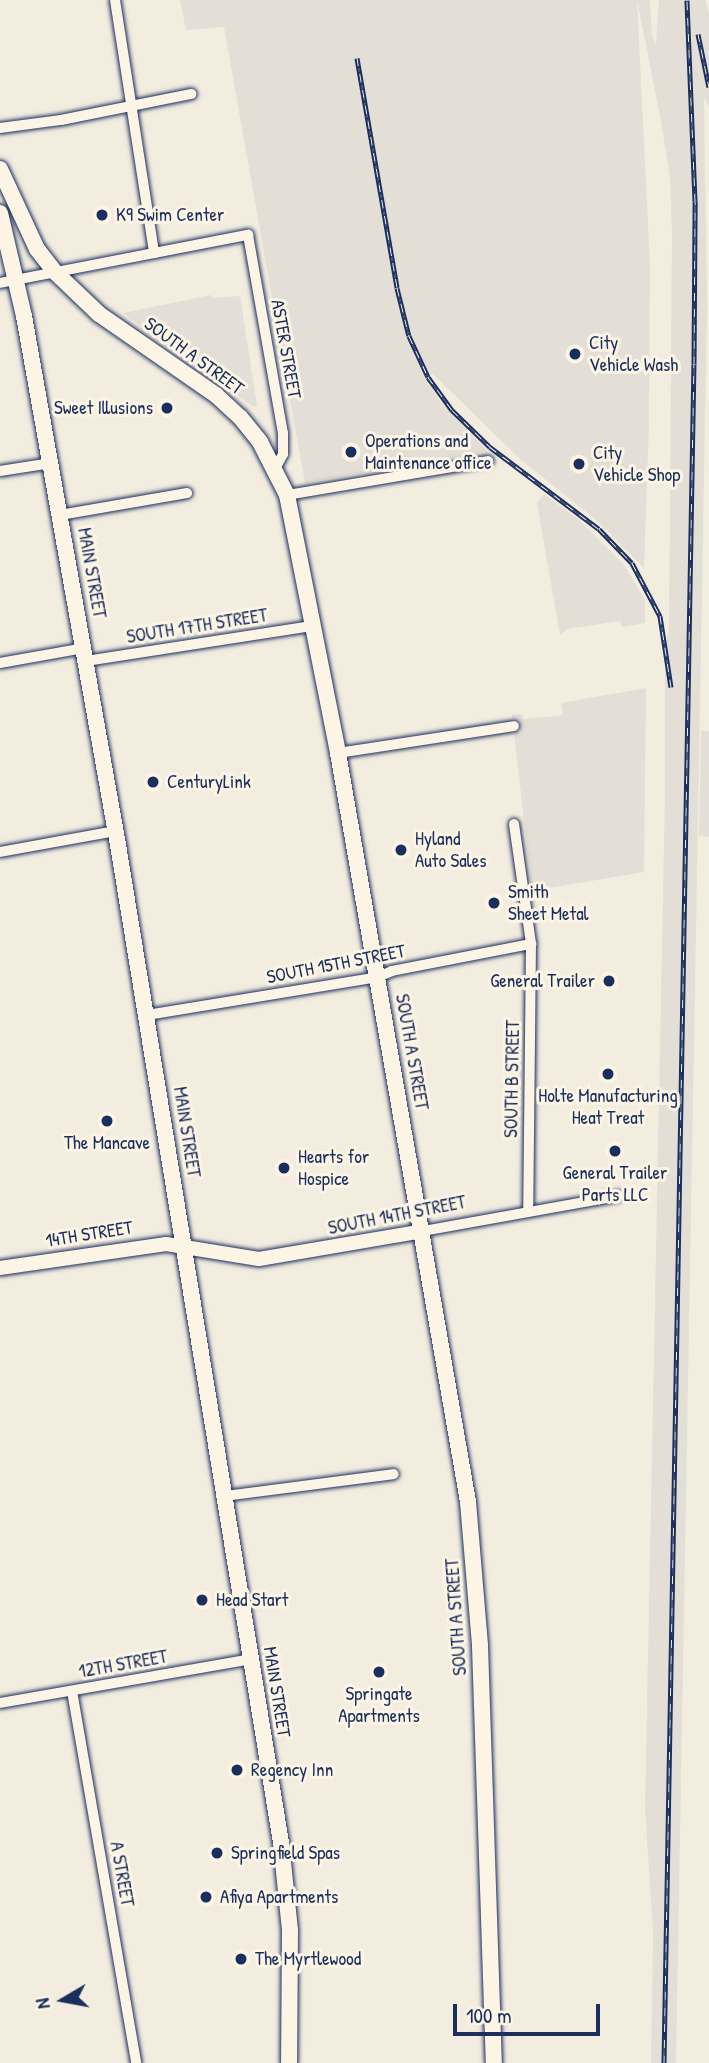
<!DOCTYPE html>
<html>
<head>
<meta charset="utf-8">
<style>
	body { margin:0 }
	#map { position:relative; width:709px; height:2063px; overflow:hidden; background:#f3ede0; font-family:"Patrick Hand",sans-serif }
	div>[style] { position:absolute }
	.built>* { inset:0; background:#e3dfd6 }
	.roads { filter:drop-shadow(0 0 2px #1b2f5e) drop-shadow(0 0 2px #1b2f5e) }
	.minor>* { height:10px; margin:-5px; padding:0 5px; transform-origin:5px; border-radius:5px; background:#fcf5e5 }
	.secondary>* { height:14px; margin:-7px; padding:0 7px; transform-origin:7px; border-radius:7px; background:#fcf5e5 }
	.primary>* { height:16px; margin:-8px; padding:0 8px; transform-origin:8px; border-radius:8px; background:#fcf5e5 }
	.rail>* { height:5px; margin-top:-2.5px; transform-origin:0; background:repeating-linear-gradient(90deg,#fcf5e5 0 8px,#1b2f5e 0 16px); box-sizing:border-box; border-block:2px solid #1b2f5e }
	.dots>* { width:19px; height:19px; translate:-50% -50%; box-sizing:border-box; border:4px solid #fcf5e5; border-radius:50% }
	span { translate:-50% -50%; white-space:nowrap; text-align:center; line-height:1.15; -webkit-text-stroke:6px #fcf5e5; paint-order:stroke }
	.poi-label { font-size:19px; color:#1b2f5e }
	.left { translate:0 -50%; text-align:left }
	.right { translate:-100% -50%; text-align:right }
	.street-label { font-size:19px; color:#1b2f5e }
	.north { position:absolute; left:28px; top:1965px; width:70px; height:70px; -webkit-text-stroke:5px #fcf5e5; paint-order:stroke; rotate:260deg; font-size:19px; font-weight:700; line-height:28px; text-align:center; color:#1b2f5e }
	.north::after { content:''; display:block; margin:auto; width:24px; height:32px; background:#1b2f5e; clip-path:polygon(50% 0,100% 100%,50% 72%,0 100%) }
	.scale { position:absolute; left:453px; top:2004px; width:147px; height:32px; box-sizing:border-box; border:4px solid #1b2f5e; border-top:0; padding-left:9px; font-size:21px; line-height:24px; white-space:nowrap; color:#1b2f5e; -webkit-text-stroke:5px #fcf5e5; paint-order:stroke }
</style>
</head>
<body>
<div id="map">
	<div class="built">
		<i style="clip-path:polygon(180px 0,637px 0,650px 264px,649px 425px,644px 568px,594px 518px,521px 460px,433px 374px,424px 376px,440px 401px,488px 451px,305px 483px,224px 27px,186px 30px)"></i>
		<i style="clip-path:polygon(637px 0,650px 0,652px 36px,656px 45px,659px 0,705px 0,709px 14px,709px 107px,704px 97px,707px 307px,676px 2063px,651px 2063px,653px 1933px,645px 1808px,665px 793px,665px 656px,669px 625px,672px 234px,670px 178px,661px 121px)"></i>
		<i style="clip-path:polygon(211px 295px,212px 298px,240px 296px,257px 406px,254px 407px,123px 313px)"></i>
		<i style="clip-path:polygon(544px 494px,578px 519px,624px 565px,645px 600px,645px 623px,622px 627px,620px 621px,567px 629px,560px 635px,537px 503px)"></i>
		<i style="clip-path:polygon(646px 688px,644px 872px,532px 891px,512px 715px,523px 714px,523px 719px,563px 715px,561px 703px)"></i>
		<i style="clip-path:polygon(701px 731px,709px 731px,709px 837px,699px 836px)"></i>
	</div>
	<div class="roads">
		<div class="minor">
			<i style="left:115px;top:0;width:256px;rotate:81.2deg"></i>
			<i style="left:0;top:128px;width:62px;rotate:-7.5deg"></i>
			<i style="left:61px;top:120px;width:133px;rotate:-11.3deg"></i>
			<i style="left:0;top:283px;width:253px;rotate:-11deg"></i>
			<i style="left:248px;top:235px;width:201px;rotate:80deg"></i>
			<i style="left:283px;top:433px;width:21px;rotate:90deg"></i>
			<i style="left:283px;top:454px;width:17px;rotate:118deg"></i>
			<i style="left:0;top:471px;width:52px;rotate:-8.9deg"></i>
			<i style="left:287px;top:495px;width:204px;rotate:-9.6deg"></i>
			<i style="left:60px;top:515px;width:129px;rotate:-9.8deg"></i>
			<i style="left:86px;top:661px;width:230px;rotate:-8.8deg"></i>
			<i style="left:0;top:663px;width:85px;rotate:-10.1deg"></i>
			<i style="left:338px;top:753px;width:178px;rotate:-8.7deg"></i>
			<i style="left:514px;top:824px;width:121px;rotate:81.9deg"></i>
			<i style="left:531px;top:944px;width:266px;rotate:90.6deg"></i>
			<i style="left:0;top:852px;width:118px;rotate:-10.3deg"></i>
			<i style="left:147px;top:1015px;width:234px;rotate:-9.3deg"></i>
			<i style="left:378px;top:977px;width:15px;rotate:-23deg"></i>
			<i style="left:392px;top:971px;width:142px;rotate:-11deg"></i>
			<i style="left:423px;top:1231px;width:198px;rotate:-10.2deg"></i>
			<i style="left:225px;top:1496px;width:170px;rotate:-7.4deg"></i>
			<i style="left:72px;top:1691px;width:377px;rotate:80.2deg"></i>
			<i style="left:0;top:1703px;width:255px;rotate:-9.9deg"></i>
		</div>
		<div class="secondary">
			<i style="left:0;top:1268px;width:168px;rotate:-8.2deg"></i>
			<i style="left:166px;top:1244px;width:94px;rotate:9.2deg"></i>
			<i style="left:259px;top:1259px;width:166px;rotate:-9.7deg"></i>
		</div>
		<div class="primary">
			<i style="left:0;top:169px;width:88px;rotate:65.2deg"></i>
			<i style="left:37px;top:249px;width:29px;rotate:52deg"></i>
			<i style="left:55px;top:272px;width:61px;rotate:43.7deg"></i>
			<i style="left:99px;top:314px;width:142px;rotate:34.7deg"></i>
			<i style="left:216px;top:395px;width:33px;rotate:43deg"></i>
			<i style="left:240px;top:417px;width:32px;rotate:51deg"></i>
			<i style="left:260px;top:442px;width:59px;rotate:63deg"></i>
			<i style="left:287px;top:495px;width:263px;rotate:78.8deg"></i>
			<i style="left:338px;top:753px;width:760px;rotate:80.15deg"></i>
			<i style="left:468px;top:1502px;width:144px;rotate:85.2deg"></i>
			<i style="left:480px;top:1646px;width:417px;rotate:88.1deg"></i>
			<i style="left:0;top:213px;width:106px;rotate:76.9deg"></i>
			<i style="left:24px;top:316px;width:537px;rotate:79.92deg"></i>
			<i style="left:118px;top:845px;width:1011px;rotate:80.72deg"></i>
			<i style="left:281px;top:1843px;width:87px;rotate:84.1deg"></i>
			<i style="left:290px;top:1930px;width:133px;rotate:90.4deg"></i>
		</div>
	</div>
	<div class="rail">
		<i style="left:698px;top:34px;width:54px;rotate:78.3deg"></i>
		<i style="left:357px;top:58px;width:233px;rotate:80.1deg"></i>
		<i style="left:397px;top:288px;width:49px;rotate:76deg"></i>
		<i style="left:409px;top:336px;width:45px;rotate:65.1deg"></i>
		<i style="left:428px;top:377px;width:41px;rotate:54deg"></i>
		<i style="left:452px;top:410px;width:53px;rotate:44.2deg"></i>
		<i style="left:490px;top:447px;width:136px;rotate:37deg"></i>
		<i style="left:599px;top:529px;width:47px;rotate:45.9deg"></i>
		<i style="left:632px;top:563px;width:60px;rotate:62.2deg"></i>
		<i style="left:660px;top:616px;width:72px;rotate:81.2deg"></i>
		<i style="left:664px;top:2063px;width:1699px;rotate:-88.99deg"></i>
		<i style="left:694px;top:364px;width:163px;rotate:-89.6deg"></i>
		<i style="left:695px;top:201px;width:201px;rotate:-92.3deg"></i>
	</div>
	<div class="dots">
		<i style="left:102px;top:215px;background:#1b2f5e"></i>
		<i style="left:575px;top:354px;background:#1b2f5e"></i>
		<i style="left:167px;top:408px;background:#1b2f5e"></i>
		<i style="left:351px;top:452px;background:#1b2f5e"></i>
		<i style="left:579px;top:464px;background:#1b2f5e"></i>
		<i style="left:153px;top:782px;background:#1b2f5e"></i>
		<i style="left:401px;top:850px;background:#1b2f5e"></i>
		<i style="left:494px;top:903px;background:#1b2f5e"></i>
		<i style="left:609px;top:981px;background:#1b2f5e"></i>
		<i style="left:608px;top:1074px;background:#1b2f5e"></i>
		<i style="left:107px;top:1121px;background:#1b2f5e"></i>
		<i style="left:615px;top:1151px;background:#1b2f5e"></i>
		<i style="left:284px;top:1168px;background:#1b2f5e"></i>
		<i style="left:202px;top:1600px;background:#1b2f5e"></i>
		<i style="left:379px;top:1672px;background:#1b2f5e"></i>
		<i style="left:237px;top:1770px;background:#1b2f5e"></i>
		<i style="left:217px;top:1853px;background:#1b2f5e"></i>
		<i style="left:206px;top:1897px;background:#1b2f5e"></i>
		<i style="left:241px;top:1959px;background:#1b2f5e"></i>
	</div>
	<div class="poi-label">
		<span class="left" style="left:116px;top:215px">K9 Swim Center</span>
		<span class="left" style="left:589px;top:354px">City<br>Vehicle Wash</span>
		<span class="right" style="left:153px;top:408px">Sweet Illusions</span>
		<span class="left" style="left:365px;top:452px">Operations and<br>Maintenance office</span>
		<span class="left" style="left:593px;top:464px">City<br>Vehicle Shop</span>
		<span class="left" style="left:167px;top:782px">CenturyLink</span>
		<span class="left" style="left:415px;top:850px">Hyland<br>Auto Sales</span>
		<span class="left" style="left:508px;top:903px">Smith<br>Sheet Metal</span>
		<span class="right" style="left:595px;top:981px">General Trailer</span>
		<span style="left:608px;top:1107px">Holte Manufacturing<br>Heat Treat</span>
		<span style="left:107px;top:1143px">The Mancave</span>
		<span class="left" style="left:298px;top:1168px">Hearts for<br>Hospice</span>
		<span style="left:615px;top:1184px">General Trailer<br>Parts LLC</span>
		<span class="left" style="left:216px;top:1600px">Head Start</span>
		<span style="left:379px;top:1705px">Springate<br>Apartments</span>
		<span class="left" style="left:251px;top:1770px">Regency Inn</span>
		<span class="left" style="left:231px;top:1853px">Springfield Spas</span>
		<span class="left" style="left:220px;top:1897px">Afiya Apartments</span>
		<span class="left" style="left:255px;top:1959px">The Myrtlewood</span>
	</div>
	<div class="street-label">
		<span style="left:286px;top:349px;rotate:80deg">ASTER STREET</span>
		<span style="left:194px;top:356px;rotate:36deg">SOUTH A STREET</span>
		<span style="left:92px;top:573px;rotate:80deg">MAIN STREET</span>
		<span style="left:197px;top:626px;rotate:-9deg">SOUTH 17TH STREET</span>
		<span style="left:336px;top:964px;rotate:-11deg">SOUTH 15TH STREET</span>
		<span style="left:412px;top:1052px;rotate:80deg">SOUTH A STREET</span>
		<span style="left:512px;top:1079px;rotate:-89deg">SOUTH B STREET</span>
		<span style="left:187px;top:1132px;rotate:81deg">MAIN STREET</span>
		<span style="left:397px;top:1215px;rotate:-11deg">SOUTH 14TH STREET</span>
		<span style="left:89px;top:1234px;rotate:-9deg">14TH STREET</span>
		<span style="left:456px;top:1617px;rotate:-94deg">SOUTH A STREET</span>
		<span style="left:123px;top:1664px;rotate:-10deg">12TH STREET</span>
		<span style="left:277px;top:1692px;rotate:81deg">MAIN STREET</span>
		<span style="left:122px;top:1874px;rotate:80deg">A STREET</span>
	</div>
	<div class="north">N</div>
	<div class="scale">100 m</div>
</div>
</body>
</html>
